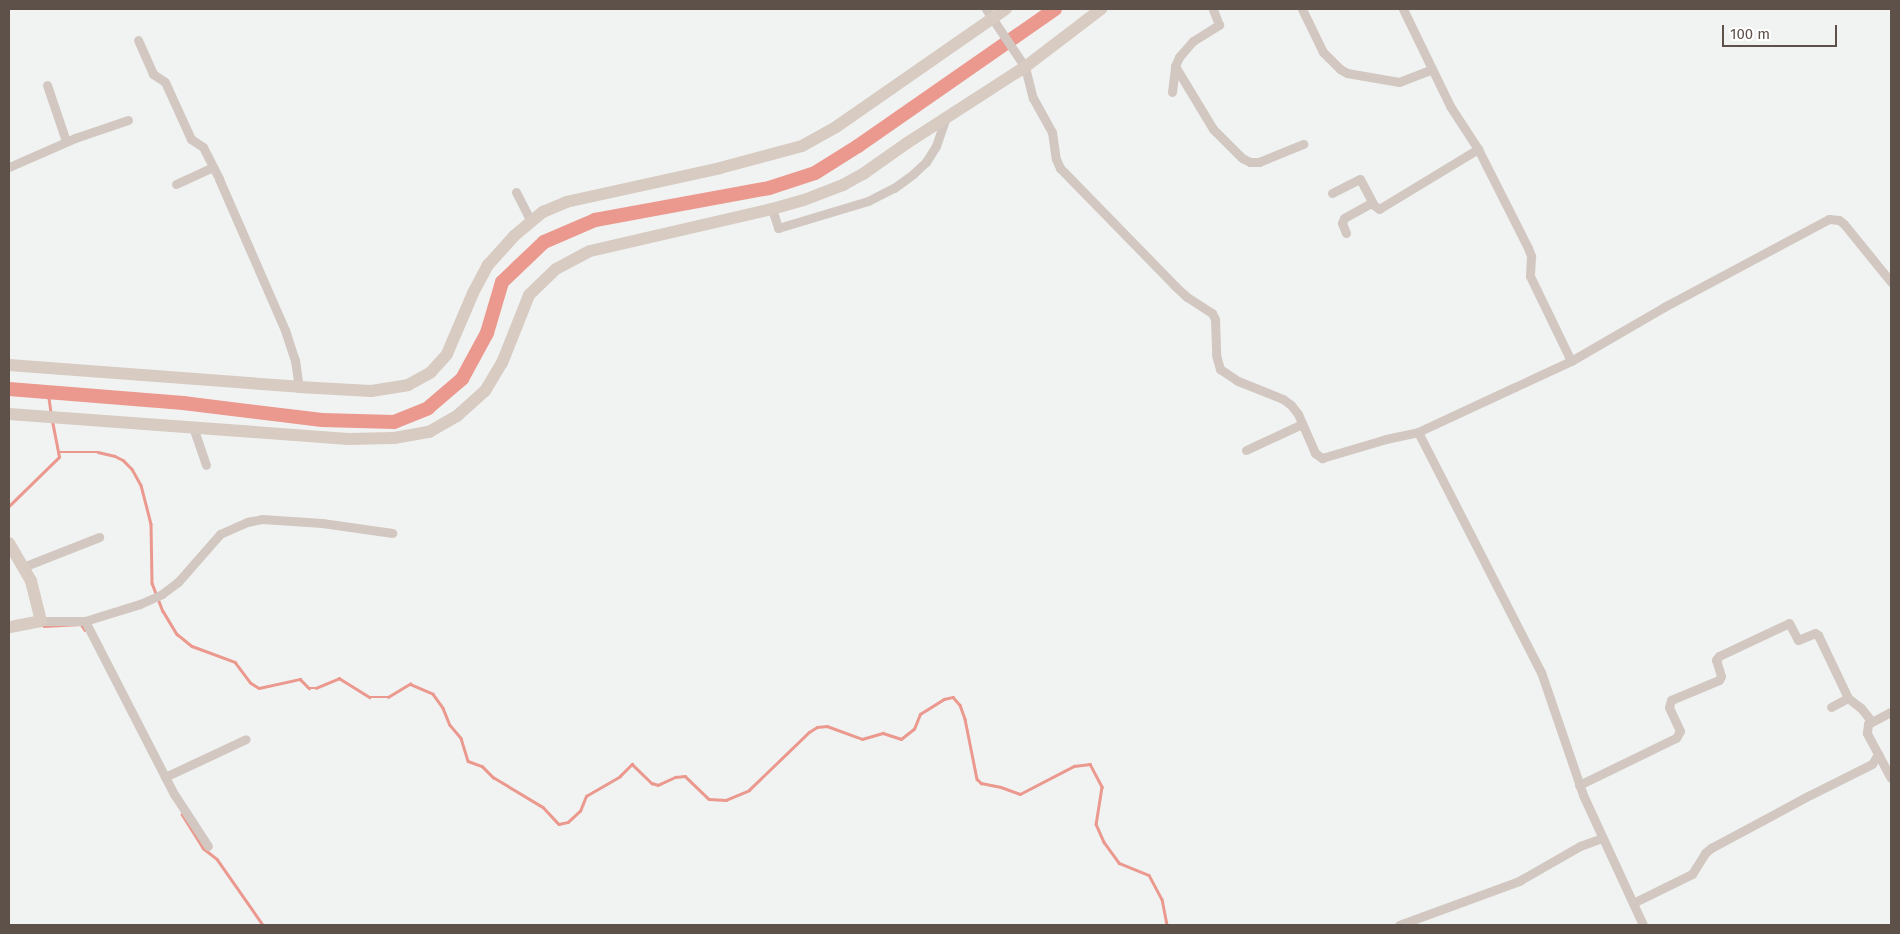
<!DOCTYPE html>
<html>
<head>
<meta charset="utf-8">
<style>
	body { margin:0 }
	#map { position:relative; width:1900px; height:934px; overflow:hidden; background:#f1f3f3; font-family:"Fira Sans",sans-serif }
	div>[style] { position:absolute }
	.stream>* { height:2.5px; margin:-1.25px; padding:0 1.25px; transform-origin:1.25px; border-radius:1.25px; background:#eb998e }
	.river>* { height:14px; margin:-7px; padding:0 7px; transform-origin:7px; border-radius:7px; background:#eb998e }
	.street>* { height:9px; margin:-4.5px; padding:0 4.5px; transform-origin:4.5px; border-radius:4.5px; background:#d2c8c1 }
	.secondary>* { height:12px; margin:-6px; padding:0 6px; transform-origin:6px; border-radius:6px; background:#d7cbc2 }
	span { translate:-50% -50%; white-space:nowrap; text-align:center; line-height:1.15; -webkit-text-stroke:4px #fff; paint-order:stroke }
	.frame { position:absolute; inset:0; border:10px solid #5e5149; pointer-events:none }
	.scale { position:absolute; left:1722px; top:25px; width:115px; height:22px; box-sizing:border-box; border:2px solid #5e5149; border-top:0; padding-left:6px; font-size:15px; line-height:18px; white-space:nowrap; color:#5e5149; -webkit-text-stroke:4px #fff; paint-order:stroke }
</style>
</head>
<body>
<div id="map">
	<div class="stream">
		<i style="left:48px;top:391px;width:21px;rotate:82deg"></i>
		<i style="left:60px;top:452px;width:38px"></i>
		<i style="left:98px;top:452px;width:17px;rotate:13deg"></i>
		<i style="left:115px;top:456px;width:9px;rotate:27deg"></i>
		<i style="left:123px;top:460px;width:13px;rotate:45deg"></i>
		<i style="left:132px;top:469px;width:18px;rotate:61deg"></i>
		<i style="left:141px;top:485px;width:40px;rotate:75.6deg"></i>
		<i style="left:151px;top:524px;width:59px;rotate:89deg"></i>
		<i style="left:152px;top:583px;width:30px;rotate:69deg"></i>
		<i style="left:163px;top:611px;width:27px;rotate:59deg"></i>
		<i style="left:177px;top:634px;width:19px;rotate:39deg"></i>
		<i style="left:192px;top:646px;width:46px;rotate:20.4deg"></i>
		<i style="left:235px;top:662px;width:26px;rotate:53deg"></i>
		<i style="left:251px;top:683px;width:9px;rotate:32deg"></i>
		<i style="left:259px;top:688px;width:42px;rotate:-12.4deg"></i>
		<i style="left:300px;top:679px;width:13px;rotate:45deg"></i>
		<i style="left:309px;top:688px;width:7px"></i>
		<i style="left:316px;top:688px;width:25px;rotate:-23deg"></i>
		<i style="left:339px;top:678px;width:36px;rotate:32deg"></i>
		<i style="left:370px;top:697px;width:18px"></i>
		<i style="left:388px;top:697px;width:26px;rotate:-31deg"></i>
		<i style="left:410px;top:684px;width:25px;rotate:23deg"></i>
		<i style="left:433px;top:694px;width:17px;rotate:54deg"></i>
		<i style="left:443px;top:708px;width:18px;rotate:68deg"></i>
		<i style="left:450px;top:725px;width:17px;rotate:50deg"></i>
		<i style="left:461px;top:738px;width:24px;rotate:73deg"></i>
		<i style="left:468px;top:761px;width:15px;rotate:20deg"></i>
		<i style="left:482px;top:766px;width:16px;rotate:45deg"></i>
		<i style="left:493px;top:777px;width:58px;rotate:31deg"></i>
		<i style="left:543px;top:807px;width:23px;rotate:47deg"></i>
		<i style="left:559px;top:824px;width:9px;rotate:-13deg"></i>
		<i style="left:568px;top:822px;width:16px;rotate:-43deg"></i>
		<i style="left:580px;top:811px;width:16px;rotate:-68deg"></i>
		<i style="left:586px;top:796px;width:39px;rotate:-30deg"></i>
		<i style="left:620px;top:776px;width:17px;rotate:-45deg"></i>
		<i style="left:632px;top:764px;width:28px;rotate:44deg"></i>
		<i style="left:652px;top:783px;width:6px;rotate:18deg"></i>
		<i style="left:658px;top:785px;width:19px;rotate:-25deg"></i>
		<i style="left:675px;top:777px;width:10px;rotate:-6deg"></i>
		<i style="left:685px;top:776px;width:33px;rotate:44deg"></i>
		<i style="left:709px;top:799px;width:17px;rotate:3deg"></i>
		<i style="left:726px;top:800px;width:25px;rotate:-23deg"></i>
		<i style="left:749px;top:790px;width:83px;rotate:-44deg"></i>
		<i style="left:809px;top:732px;width:9px;rotate:-32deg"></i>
		<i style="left:817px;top:727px;width:10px;rotate:-6deg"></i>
		<i style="left:827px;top:726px;width:37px;rotate:20deg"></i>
		<i style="left:862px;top:739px;width:22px;rotate:-16deg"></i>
		<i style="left:883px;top:733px;width:19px;rotate:18deg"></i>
		<i style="left:901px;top:739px;width:16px;rotate:-38deg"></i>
		<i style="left:914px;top:729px;width:16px;rotate:-68deg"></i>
		<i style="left:920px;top:714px;width:28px;rotate:-32deg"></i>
		<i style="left:944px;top:699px;width:9px;rotate:-13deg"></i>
		<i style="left:953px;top:697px;width:11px;rotate:49deg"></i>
		<i style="left:960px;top:705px;width:15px;rotate:70deg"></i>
		<i style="left:965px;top:719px;width:61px;rotate:78.7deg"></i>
		<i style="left:977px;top:779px;width:6px;rotate:45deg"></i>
		<i style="left:981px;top:783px;width:20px;rotate:11deg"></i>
		<i style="left:1001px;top:787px;width:20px;rotate:20deg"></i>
		<i style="left:1020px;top:794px;width:61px;rotate:-27.4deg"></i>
		<i style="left:1074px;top:766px;width:16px;rotate:-7deg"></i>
		<i style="left:1090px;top:764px;width:26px;rotate:62deg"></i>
		<i style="left:1102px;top:787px;width:37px;rotate:99deg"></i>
		<i style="left:1096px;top:824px;width:20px;rotate:66deg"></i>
		<i style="left:1104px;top:842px;width:26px;rotate:54deg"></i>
		<i style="left:1119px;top:863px;width:32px;rotate:22deg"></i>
		<i style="left:1149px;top:875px;width:27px;rotate:62deg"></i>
		<i style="left:1162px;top:899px;width:26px;rotate:79deg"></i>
		<i style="left:9px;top:506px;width:70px;rotate:-44.4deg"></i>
		<i style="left:59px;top:457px;width:38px;rotate:-101deg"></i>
		<i style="left:43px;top:624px;width:2px;rotate:63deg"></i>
		<i style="left:44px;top:626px;width:37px;rotate:-3deg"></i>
		<i style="left:81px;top:624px;width:7px;rotate:56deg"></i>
		<i style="left:182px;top:814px;width:40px;rotate:58deg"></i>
		<i style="left:203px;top:848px;width:18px;rotate:38deg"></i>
		<i style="left:217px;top:859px;width:80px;rotate:55.1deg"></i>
	</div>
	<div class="river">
		<i style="left:9px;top:389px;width:175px;rotate:4.6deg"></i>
		<i style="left:183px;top:403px;width:140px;rotate:7deg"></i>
		<i style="left:322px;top:420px;width:72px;rotate:1.6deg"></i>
		<i style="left:394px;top:422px;width:37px;rotate:-22deg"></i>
		<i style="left:428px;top:408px;width:45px;rotate:-40.5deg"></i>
		<i style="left:462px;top:379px;width:52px;rotate:-61.5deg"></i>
		<i style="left:487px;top:333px;width:53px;rotate:-73.6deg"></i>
		<i style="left:502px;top:282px;width:58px;rotate:-43.6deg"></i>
		<i style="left:544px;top:242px;width:56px;rotate:-23.3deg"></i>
		<i style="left:595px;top:220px;width:177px;rotate:-10.4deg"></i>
		<i style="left:769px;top:188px;width:48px;rotate:-18.1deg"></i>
		<i style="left:815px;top:173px;width:51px;rotate:-32.1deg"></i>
		<i style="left:858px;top:146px;width:240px;rotate:-34.8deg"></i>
	</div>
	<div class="street">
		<i style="left:986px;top:9px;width:70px;rotate:56.1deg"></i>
		<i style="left:1025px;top:67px;width:32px;rotate:76deg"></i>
		<i style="left:1033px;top:98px;width:39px;rotate:61deg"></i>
		<i style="left:1052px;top:132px;width:27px;rotate:82deg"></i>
		<i style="left:1056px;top:159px;width:10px;rotate:66deg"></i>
		<i style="left:1060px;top:168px;width:165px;rotate:45.7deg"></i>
		<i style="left:1175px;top:286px;width:16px;rotate:43deg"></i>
		<i style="left:1187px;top:297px;width:30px;rotate:33deg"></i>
		<i style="left:1212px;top:313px;width:7px;rotate:63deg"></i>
		<i style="left:1215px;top:319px;width:36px;rotate:88deg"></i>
		<i style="left:1216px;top:355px;width:15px;rotate:74deg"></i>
		<i style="left:1220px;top:369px;width:22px;rotate:34deg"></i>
		<i style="left:1238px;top:381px;width:48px;rotate:21.8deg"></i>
		<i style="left:1283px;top:399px;width:10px;rotate:37deg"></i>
		<i style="left:1291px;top:405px;width:11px;rotate:52deg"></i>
		<i style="left:1298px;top:414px;width:43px;rotate:66.4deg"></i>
		<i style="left:1315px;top:453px;width:9px;rotate:36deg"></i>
		<i style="left:1322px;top:458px;width:67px;rotate:-16.5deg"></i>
		<i style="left:1386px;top:439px;width:33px;rotate:-12deg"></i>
		<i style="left:1418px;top:432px;width:107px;rotate:-24.9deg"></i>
		<i style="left:1515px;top:387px;width:62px;rotate:-24.9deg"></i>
		<i style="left:1571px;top:361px;width:108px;rotate:-30.1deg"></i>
		<i style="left:1664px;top:307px;width:187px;rotate:-28.1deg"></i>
		<i style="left:1829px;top:219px;width:10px;rotate:6deg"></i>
		<i style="left:1839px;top:220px;width:6px;rotate:39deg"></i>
		<i style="left:1844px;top:224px;width:75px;rotate:51deg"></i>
		<i style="left:1302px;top:9px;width:48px;rotate:64deg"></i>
		<i style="left:1323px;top:52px;width:24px;rotate:45deg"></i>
		<i style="left:1340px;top:69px;width:8px;rotate:30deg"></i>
		<i style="left:1347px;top:73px;width:53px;rotate:9.8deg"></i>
		<i style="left:1399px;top:82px;width:34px;rotate:-21deg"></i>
		<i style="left:1403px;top:9px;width:108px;rotate:64.1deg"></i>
		<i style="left:1450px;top:106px;width:51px;rotate:56.9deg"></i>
		<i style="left:1478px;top:149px;width:111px;rotate:63.2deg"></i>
		<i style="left:1528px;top:248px;width:9px;rotate:69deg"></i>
		<i style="left:1531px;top:256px;width:20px;rotate:93deg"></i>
		<i style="left:1530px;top:276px;width:94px;rotate:64.2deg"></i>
		<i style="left:138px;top:40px;width:37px;rotate:66deg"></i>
		<i style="left:153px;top:74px;width:14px;rotate:34deg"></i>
		<i style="left:165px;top:82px;width:63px;rotate:65.5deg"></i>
		<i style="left:191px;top:139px;width:14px;rotate:34deg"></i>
		<i style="left:203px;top:147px;width:36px;rotate:63deg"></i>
		<i style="left:219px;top:179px;width:165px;rotate:66.4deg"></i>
		<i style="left:285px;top:330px;width:32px;rotate:72deg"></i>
		<i style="left:295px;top:360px;width:27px;rotate:82deg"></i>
		<i style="left:1175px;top:66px;width:74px;rotate:58.9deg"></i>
		<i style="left:1213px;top:129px;width:41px;rotate:45deg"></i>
		<i style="left:1242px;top:158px;width:9px;rotate:27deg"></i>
		<i style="left:1250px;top:162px;width:9px"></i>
		<i style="left:1259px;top:162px;width:48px;rotate:-22.2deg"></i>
		<i style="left:47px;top:85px;width:59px;rotate:71.3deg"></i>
		<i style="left:1172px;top:92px;width:26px;rotate:-83deg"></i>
		<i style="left:1175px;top:66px;width:10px;rotate:-66deg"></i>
		<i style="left:1179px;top:57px;width:21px;rotate:-49deg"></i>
		<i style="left:1193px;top:41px;width:31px;rotate:-32deg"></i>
		<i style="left:1219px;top:25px;width:17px;rotate:-111deg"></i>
		<i style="left:9px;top:167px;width:72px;rotate:-23.7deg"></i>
		<i style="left:75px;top:138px;width:56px;rotate:-18.8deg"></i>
		<i style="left:176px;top:184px;width:41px;rotate:-24.7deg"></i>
		<i style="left:516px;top:192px;width:33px;rotate:63deg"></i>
		<i style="left:1332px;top:193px;width:31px;rotate:-27deg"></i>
		<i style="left:1360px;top:179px;width:27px;rotate:62deg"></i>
		<i style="left:772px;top:209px;width:20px;rotate:72deg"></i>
		<i style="left:778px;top:228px;width:94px;rotate:-16.7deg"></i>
		<i style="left:868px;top:201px;width:29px;rotate:-27deg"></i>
		<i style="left:894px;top:188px;width:24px;rotate:-36deg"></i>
		<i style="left:913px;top:174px;width:18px;rotate:-43deg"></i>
		<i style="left:926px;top:162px;width:19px;rotate:-58deg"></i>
		<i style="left:936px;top:146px;width:28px;rotate:-71deg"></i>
		<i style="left:1346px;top:233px;width:11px;rotate:-112deg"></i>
		<i style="left:1342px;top:223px;width:5px;rotate:-68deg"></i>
		<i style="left:1344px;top:218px;width:31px;rotate:-29deg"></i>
		<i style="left:1371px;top:203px;width:10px;rotate:37deg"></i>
		<i style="left:1379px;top:209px;width:116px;rotate:-31.2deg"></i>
		<i style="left:193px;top:427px;width:40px;rotate:71.1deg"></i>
		<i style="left:1418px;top:432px;width:270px;rotate:62.9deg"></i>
		<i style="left:1541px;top:672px;width:130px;rotate:71.1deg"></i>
		<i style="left:1583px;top:795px;width:143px;rotate:65.2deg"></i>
		<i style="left:1246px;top:450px;width:62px;rotate:-24.9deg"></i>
		<i style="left:23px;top:567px;width:82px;rotate:-21.5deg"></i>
		<i style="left:41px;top:621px;width:44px"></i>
		<i style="left:85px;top:621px;width:58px;rotate:-17.2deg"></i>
		<i style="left:140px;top:604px;width:24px;rotate:-24deg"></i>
		<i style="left:162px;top:594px;width:20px;rotate:-37deg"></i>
		<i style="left:178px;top:582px;width:64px;rotate:-48.8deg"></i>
		<i style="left:220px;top:534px;width:30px;rotate:-24deg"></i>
		<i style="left:247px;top:522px;width:15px;rotate:-11deg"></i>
		<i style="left:262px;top:519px;width:60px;rotate:3.8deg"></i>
		<i style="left:322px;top:523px;width:71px;rotate:8.1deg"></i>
		<i style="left:85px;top:621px;width:195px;rotate:62.8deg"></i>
		<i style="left:174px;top:794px;width:62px;rotate:56.8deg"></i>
		<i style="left:1831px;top:707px;width:19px;rotate:-28deg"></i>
		<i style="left:1848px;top:698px;width:16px;rotate:38deg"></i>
		<i style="left:1861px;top:708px;width:16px;rotate:52deg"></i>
		<i style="left:1878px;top:754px;width:27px;rotate:62deg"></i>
		<i style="left:165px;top:777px;width:89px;rotate:-25.1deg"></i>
		<i style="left:1579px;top:785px;width:108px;rotate:-25.9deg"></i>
		<i style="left:1676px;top:738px;width:8px;rotate:-60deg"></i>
		<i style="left:1680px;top:731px;width:26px;rotate:-115deg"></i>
		<i style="left:1669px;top:707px;width:7px;rotate:-74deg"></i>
		<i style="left:1671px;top:700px;width:52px;rotate:-22.6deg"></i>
		<i style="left:1719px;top:680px;width:4px;rotate:-63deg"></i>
		<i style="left:1721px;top:676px;width:17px;rotate:-107deg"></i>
		<i style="left:1716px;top:660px;width:5px;rotate:-53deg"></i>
		<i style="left:1719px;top:656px;width:77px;rotate:-25.2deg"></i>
		<i style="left:1789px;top:623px;width:19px;rotate:62deg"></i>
		<i style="left:1798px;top:640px;width:18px;rotate:-22deg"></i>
		<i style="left:1815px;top:633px;width:4px;rotate:34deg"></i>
		<i style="left:1818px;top:635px;width:70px;rotate:64.5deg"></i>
		<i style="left:1633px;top:903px;width:66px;rotate:-26.2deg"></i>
		<i style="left:1692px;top:874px;width:25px;rotate:-58deg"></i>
		<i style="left:1705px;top:853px;width:8px;rotate:-40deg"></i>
		<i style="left:1711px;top:848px;width:112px;rotate:-28.2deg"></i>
		<i style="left:1810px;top:795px;width:69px;rotate:-26.6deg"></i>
		<i style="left:1872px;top:764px;width:12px;rotate:-59deg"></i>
		<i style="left:1878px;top:754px;width:24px;rotate:-118deg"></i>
		<i style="left:1867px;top:733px;width:9px;rotate:-84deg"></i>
		<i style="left:1868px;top:724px;width:26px;rotate:-28deg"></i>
		<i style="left:1399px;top:925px;width:128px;rotate:-20.1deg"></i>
		<i style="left:1519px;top:881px;width:70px;rotate:-29.8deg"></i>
		<i style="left:1580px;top:846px;width:23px;rotate:-20deg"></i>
	</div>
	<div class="secondary">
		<i style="left:9px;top:365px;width:291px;rotate:4.3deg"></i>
		<i style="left:299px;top:387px;width:72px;rotate:3.2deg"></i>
		<i style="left:371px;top:391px;width:37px;rotate:-9deg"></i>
		<i style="left:408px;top:385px;width:26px;rotate:-29deg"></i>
		<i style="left:431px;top:372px;width:24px;rotate:-48deg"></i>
		<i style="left:447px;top:354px;width:66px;rotate:-66.9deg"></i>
		<i style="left:473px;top:293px;width:32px;rotate:-62deg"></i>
		<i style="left:488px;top:265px;width:39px;rotate:-48deg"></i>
		<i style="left:514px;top:236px;width:38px;rotate:-40deg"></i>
		<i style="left:543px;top:212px;width:25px;rotate:-23deg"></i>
		<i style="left:566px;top:202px;width:158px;rotate:-12.4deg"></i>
		<i style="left:720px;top:168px;width:85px;rotate:-15deg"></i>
		<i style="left:802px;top:146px;width:39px;rotate:-29deg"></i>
		<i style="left:836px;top:127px;width:207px;rotate:-34.8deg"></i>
		<i style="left:9px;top:414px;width:340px;rotate:4.2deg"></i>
		<i style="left:348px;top:439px;width:46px;rotate:-1.2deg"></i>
		<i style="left:394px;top:438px;width:36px;rotate:-10deg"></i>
		<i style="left:429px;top:432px;width:32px;rotate:-30deg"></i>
		<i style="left:457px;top:416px;width:38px;rotate:-42deg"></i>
		<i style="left:485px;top:391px;width:33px;rotate:-59deg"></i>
		<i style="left:502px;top:363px;width:73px;rotate:-68.3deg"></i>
		<i style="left:529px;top:295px;width:37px;rotate:-44deg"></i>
		<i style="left:556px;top:269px;width:38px;rotate:-28deg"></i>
		<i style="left:590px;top:251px;width:187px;rotate:-13deg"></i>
		<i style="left:772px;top:209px;width:33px;rotate:-16deg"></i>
		<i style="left:804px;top:200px;width:42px;rotate:-21deg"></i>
		<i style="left:843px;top:185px;width:23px;rotate:-29deg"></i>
		<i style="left:863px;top:174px;width:54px;rotate:-35.2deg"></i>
		<i style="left:907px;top:143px;width:140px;rotate:-32.8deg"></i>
		<i style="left:1025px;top:67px;width:96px;rotate:-37.3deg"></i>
		<i style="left:9px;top:543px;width:44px;rotate:59.9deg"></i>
		<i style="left:31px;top:581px;width:41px;rotate:76deg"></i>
		<i style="left:41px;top:621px;width:33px;rotate:169deg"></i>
	</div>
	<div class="frame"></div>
	<div class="scale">100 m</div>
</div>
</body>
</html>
